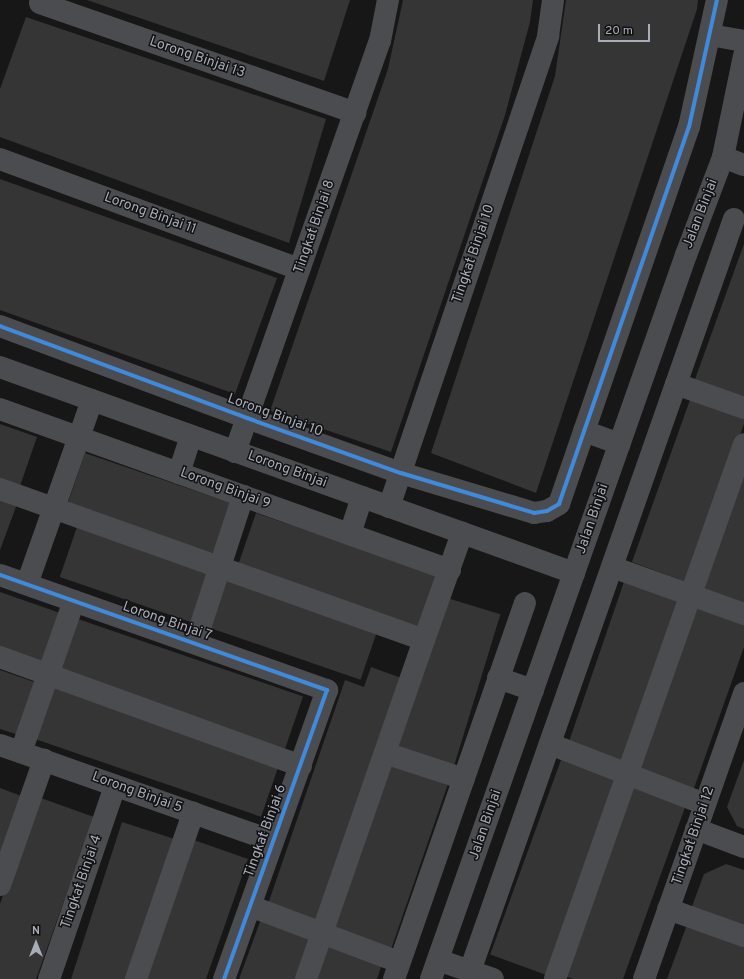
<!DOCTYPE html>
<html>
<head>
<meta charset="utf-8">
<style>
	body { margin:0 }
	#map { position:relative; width:744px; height:979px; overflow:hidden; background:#171717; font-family:Overpass,sans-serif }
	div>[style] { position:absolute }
	.building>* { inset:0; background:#353536; transform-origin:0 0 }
	.minor>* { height:22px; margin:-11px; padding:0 11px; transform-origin:11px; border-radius:11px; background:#4b4c50 }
	.cycleway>* { height:4px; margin:-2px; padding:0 2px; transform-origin:2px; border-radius:2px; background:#408adc }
	span { translate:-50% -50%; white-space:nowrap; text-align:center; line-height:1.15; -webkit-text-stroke:3px #111113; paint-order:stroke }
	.street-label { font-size:14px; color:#a8adb8 }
	.north { position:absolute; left:16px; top:923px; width:40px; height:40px; -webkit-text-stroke:3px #111113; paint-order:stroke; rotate:0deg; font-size:11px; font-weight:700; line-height:16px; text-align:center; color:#a8adb8 }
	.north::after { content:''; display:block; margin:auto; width:14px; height:18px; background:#a8adb8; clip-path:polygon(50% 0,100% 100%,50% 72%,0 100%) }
	.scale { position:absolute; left:598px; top:24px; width:52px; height:18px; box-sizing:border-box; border:2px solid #a8adb8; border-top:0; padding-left:5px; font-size:12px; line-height:14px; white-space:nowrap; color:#a8adb8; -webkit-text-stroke:3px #111113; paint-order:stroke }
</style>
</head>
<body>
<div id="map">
	<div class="building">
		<i style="clip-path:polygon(87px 0,350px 0,324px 81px)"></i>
		<i style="clip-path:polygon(403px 0,533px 0,530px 22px,505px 115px,391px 452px,270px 411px,388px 69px)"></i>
		<i style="clip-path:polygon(566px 0,698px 0,697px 9px,536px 493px,431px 453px,555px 76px)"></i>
		<i style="clip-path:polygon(26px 17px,326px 119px,289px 243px,0 137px,0 89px)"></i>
		<i style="clip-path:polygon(0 179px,277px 278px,235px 394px,0 310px)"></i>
		<i style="clip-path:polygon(744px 244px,744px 399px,694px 382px)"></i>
		<i style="clip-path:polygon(691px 397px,744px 415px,744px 424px,687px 582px,632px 562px)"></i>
		<i style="clip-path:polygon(0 424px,37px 437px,19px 489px,0 483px)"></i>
		<i style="left:85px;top:453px;width:160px;height:56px;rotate:19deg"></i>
		<i style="clip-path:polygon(744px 466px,744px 603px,700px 587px)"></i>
		<i style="clip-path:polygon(0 498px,17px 504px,0 550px)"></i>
		<i style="left:256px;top:513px;width:192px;height:56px;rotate:19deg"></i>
		<i style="left:78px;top:524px;width:144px;height:56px;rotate:19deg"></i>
		<i style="left:228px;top:576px;width:159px;height:55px;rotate:19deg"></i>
		<i style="left:625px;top:579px;width:61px;height:176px;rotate:19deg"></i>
		<i style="clip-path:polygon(0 592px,63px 614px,44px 667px,0 651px)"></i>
		<i style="left:444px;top:597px;width:59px;height:160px;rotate:17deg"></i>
		<i style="clip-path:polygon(695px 605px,744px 622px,744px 647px,693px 791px,636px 771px)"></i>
		<i style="left:78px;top:619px;width:238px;height:55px;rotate:19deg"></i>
		<i style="clip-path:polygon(371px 667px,404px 679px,320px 925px,267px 907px,345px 680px,364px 687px)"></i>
		<i style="clip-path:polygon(0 670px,37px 683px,19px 735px,0 729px)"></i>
		<i style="left:53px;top:687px;width:239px;height:55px;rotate:19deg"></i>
		<i style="left:561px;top:760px;width:62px;height:207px;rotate:20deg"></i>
		<i style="clip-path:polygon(744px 760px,744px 829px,737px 826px,727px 807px)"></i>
		<i style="left:390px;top:765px;width:61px;height:173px;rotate:19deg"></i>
		<i style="clip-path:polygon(633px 783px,687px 802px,623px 979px,573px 979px,564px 976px)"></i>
		<i style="clip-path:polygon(0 788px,24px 797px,0 864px)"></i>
		<i style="clip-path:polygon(38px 797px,94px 817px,36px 979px,0 979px,0 904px)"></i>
		<i style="left:122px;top:822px;width:57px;height:166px;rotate:18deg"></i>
		<i style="clip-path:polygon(191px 839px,248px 859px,206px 979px,142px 979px)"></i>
		<i style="clip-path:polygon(726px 864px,744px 870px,744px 929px,691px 909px,704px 874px)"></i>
		<i style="clip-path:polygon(261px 919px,318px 939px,303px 979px,239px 979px)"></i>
		<i style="clip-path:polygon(688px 922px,744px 942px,744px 979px,667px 979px)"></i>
		<i style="clip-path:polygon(326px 941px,383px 961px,377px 979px,313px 979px)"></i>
	</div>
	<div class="minor">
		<i style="left:40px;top:3px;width:334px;rotate:19.2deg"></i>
		<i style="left:710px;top:35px;width:35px;rotate:10deg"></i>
		<i style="left:723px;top:157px;width:22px;rotate:21deg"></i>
		<i style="left:0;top:159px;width:319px;rotate:20.2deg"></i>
		<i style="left:0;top:326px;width:264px;rotate:20.4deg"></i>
		<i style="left:247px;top:418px;width:164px;rotate:19.7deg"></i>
		<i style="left:401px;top:473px;width:139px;rotate:16.7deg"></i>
		<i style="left:534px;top:513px;width:13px;rotate:-9deg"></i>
		<i style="left:547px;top:511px;width:14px;rotate:-30deg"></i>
		<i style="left:559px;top:504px;width:399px;rotate:-71deg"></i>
		<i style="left:689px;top:127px;width:130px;rotate:-77.6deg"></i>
		<i style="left:0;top:367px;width:610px;rotate:19.74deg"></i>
		<i style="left:676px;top:384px;width:72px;rotate:19.4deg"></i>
		<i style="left:0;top:409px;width:478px;rotate:19.7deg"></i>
		<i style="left:584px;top:431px;width:38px;rotate:20deg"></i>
		<i style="left:235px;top:452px;width:436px;rotate:-70.6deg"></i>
		<i style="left:380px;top:41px;width:42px;rotate:-79deg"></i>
		<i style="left:179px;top:473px;width:39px;rotate:-72deg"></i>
		<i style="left:0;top:489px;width:450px;rotate:19.6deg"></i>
		<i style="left:424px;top:640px;width:114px;rotate:-70.4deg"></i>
		<i style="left:389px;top:507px;width:497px;rotate:-71.3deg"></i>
		<i style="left:548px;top:36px;width:36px;rotate:-82deg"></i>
		<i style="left:350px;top:534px;width:39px;rotate:-72deg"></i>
		<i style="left:612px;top:567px;width:140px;rotate:19.6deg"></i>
		<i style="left:0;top:575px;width:347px;rotate:19.4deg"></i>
		<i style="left:327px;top:690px;width:307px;rotate:109.6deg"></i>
		<i style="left:27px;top:584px;width:195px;rotate:-70.5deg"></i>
		<i style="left:195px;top:643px;width:155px;rotate:-71.9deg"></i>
		<i style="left:0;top:657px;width:320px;rotate:19.9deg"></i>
		<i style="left:498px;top:678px;width:37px;rotate:19deg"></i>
		<i style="left:550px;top:744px;width:166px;rotate:21.2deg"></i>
		<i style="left:0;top:745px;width:289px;rotate:19.4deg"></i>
		<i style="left:21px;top:752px;width:160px;rotate:-70.7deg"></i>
		<i style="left:385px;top:753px;width:83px;rotate:18.2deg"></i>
		<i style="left:696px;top:829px;width:51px;rotate:20.6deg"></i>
		<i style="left:0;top:885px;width:133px;rotate:-70.6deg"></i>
		<i style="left:250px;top:906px;width:159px;rotate:20.6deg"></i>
		<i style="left:668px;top:909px;width:81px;rotate:19.6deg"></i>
		<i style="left:438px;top:960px;width:58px;rotate:19.1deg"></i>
		<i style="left:470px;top:971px;width:797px;rotate:-70.66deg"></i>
		<i style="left:49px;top:979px;width:204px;rotate:-71.1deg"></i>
		<i style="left:136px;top:979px;width:176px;rotate:-71deg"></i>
		<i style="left:306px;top:979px;width:359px;rotate:-70.8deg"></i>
		<i style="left:394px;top:979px;width:398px;rotate:-70.8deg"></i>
		<i style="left:431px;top:979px;width:768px;rotate:-70.6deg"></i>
		<i style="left:686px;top:255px;width:105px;rotate:-69.3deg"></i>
		<i style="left:723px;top:157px;width:103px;rotate:-78.3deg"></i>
		<i style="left:555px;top:979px;width:567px;rotate:-70.54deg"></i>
		<i style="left:644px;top:979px;width:303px;rotate:-70.7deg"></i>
	</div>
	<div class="cycleway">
		<i style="left:0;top:326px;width:264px;rotate:20.4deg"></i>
		<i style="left:247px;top:418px;width:164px;rotate:19.7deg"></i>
		<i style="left:401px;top:473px;width:139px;rotate:16.7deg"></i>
		<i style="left:534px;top:513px;width:13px;rotate:-9deg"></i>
		<i style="left:547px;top:511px;width:14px;rotate:-30deg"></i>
		<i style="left:559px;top:504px;width:399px;rotate:-71deg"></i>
		<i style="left:689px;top:127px;width:130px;rotate:-77.6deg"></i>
		<i style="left:0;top:575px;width:347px;rotate:19.4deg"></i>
		<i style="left:327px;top:690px;width:307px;rotate:109.6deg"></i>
	</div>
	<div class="street-label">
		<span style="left:197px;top:58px;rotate:19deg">Lorong Binjai 13</span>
		<span style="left:150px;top:214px;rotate:20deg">Lorong Binjai 11</span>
		<span style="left:701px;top:214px;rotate:-69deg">Jalan Binjai</span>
		<span style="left:315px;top:227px;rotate:-71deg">Tingkat Binjai 8</span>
		<span style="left:474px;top:254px;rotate:-71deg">Tingkat Binjai 10</span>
		<span style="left:275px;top:416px;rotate:20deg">Lorong Binjai 10</span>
		<span style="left:287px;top:470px;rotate:20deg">Lorong Binjai</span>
		<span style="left:225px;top:489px;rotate:20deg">Lorong Binjai 9</span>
		<span style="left:593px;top:519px;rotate:-71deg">Jalan Binjai</span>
		<span style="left:167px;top:622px;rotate:19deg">Lorong Binjai 7</span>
		<span style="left:137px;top:793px;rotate:20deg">Lorong Binjai 5</span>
		<span style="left:486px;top:825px;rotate:-71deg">Jalan Binjai</span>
		<span style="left:266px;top:831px;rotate:-70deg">Tingkat Binjai 6</span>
		<span style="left:694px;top:836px;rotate:-71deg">Tingkat Binjai 12</span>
		<span style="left:82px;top:882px;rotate:-71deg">Tingkat Binjai 4</span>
	</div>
	<div class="north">N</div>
	<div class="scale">20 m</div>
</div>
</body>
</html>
